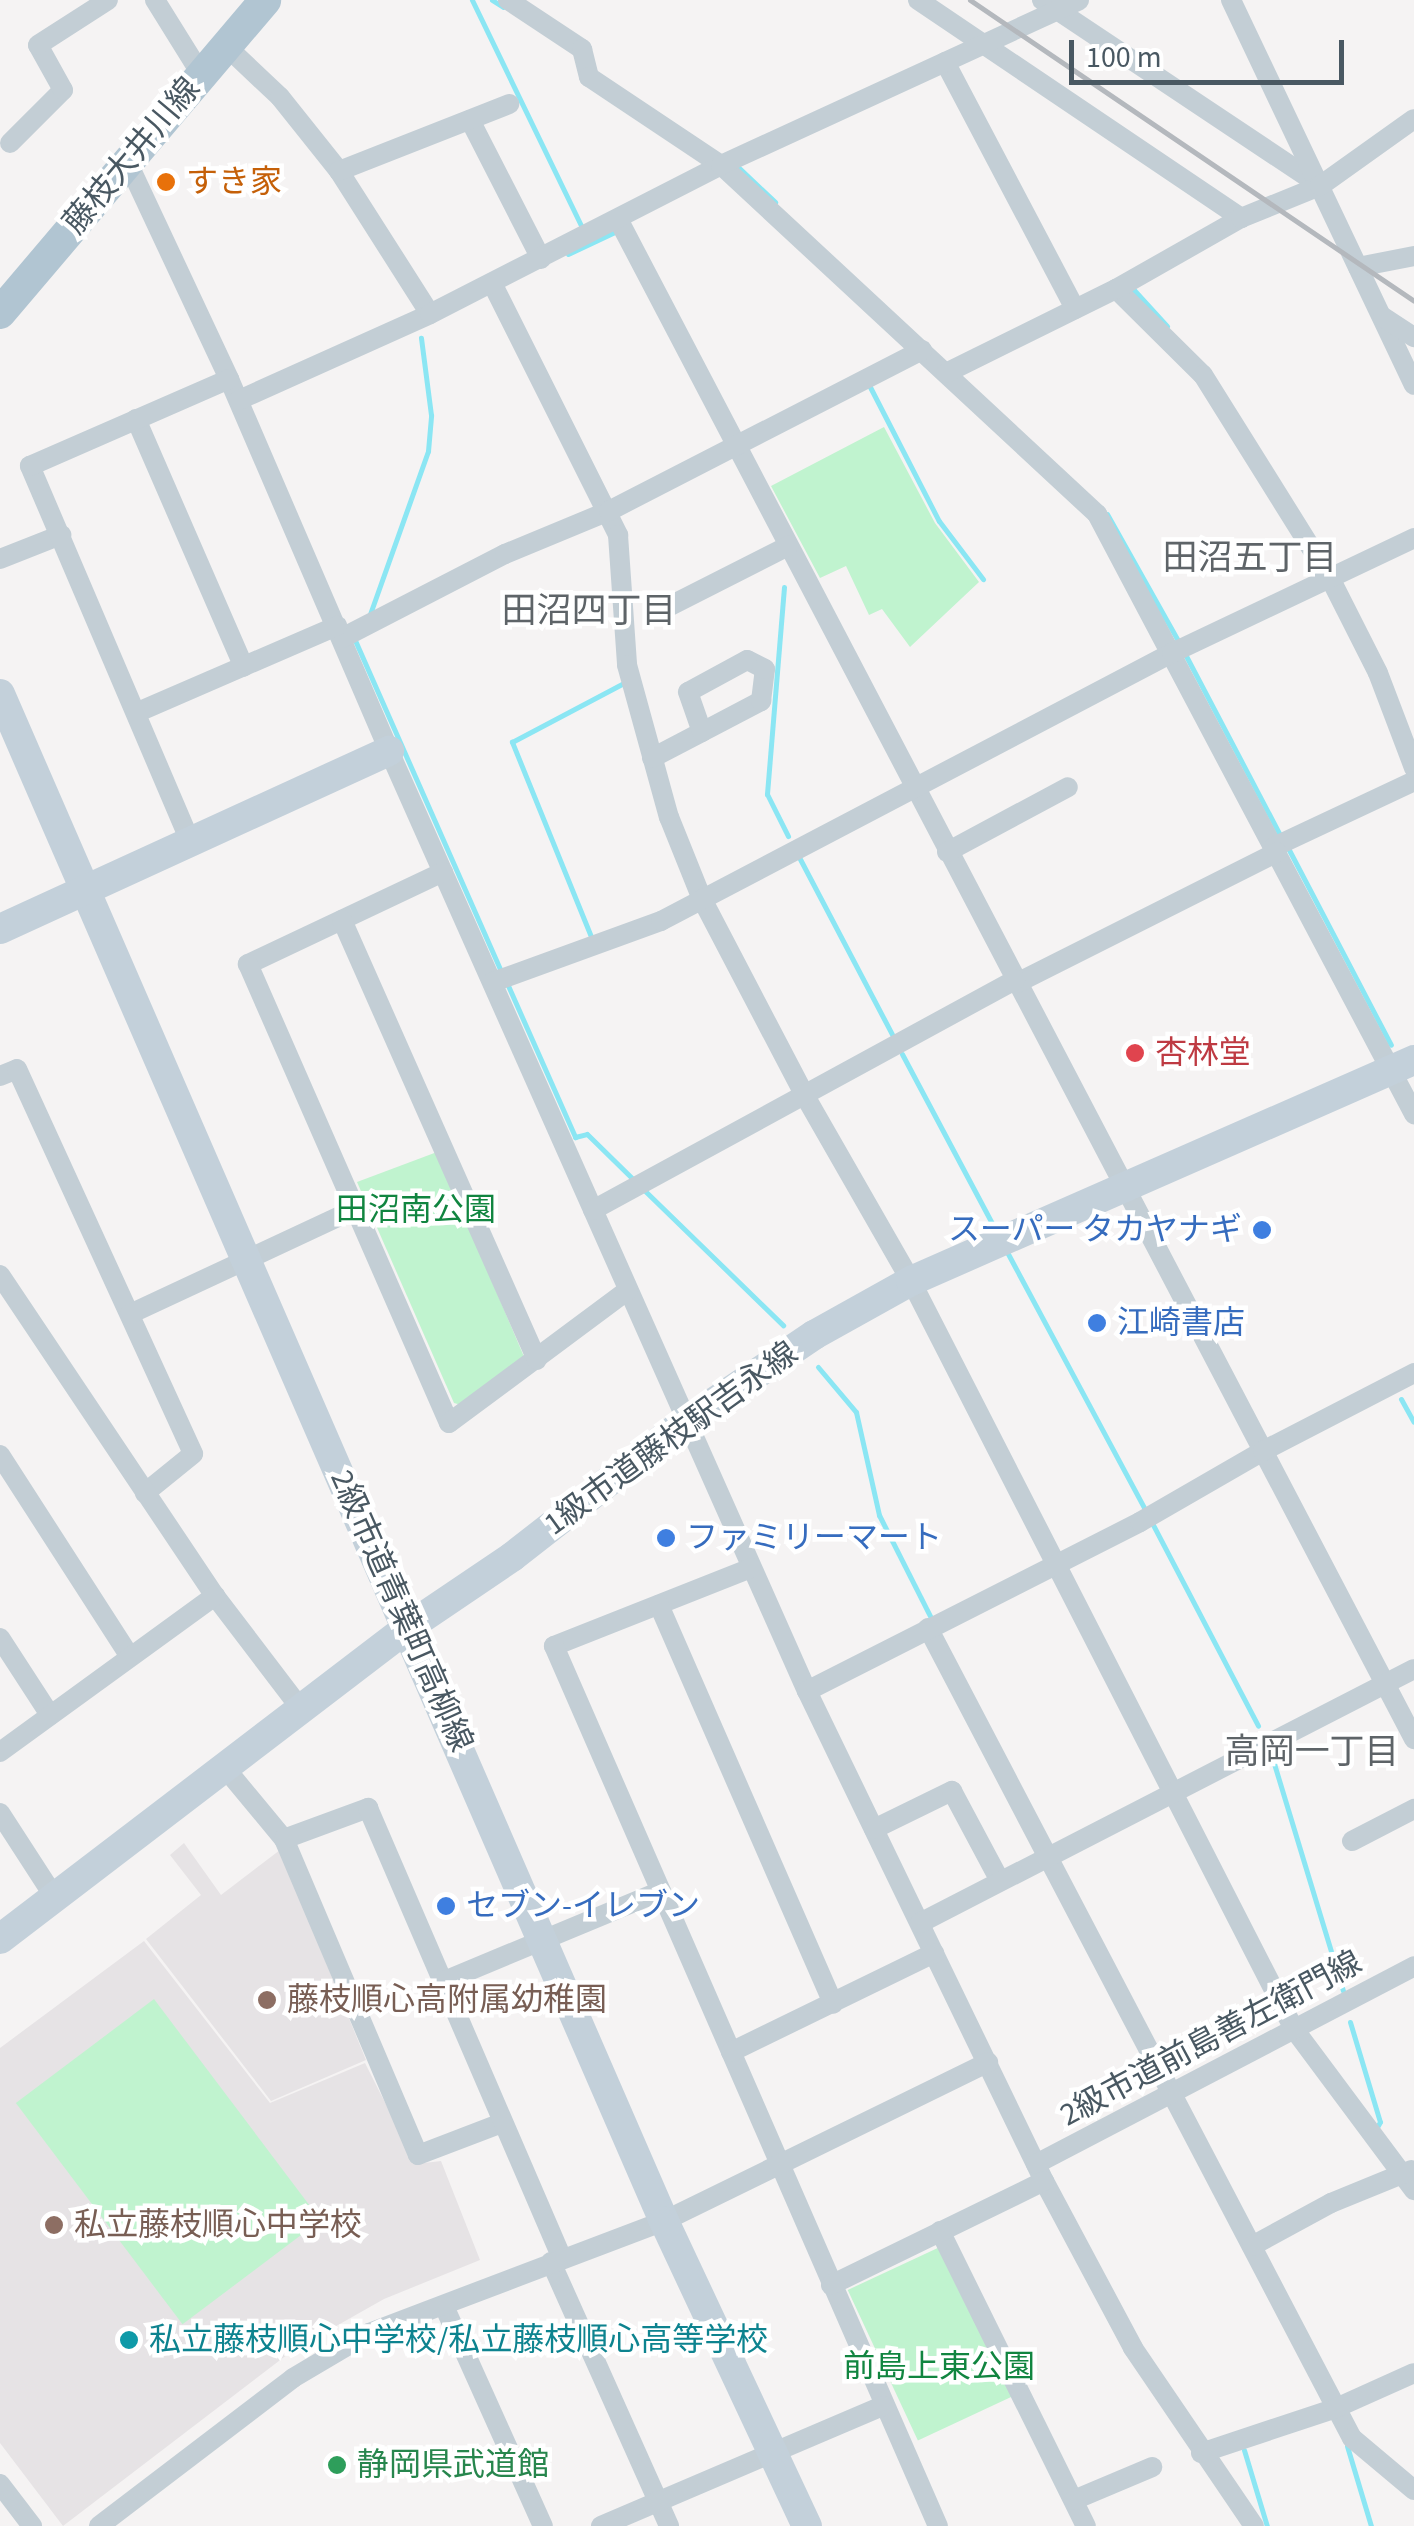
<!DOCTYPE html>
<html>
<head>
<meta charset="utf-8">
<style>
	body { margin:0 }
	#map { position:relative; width:1414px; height:2526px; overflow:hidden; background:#f5f3f3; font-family:"Source Sans 3","Noto Sans JP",sans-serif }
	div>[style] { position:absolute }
	.education>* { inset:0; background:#e6e3e5 }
	.green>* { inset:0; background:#c0f3cf; transform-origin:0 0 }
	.stream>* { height:5px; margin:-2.5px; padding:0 2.5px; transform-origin:2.5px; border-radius:2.5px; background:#8be6f3 }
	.street>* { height:20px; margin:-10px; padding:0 10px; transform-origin:10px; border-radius:10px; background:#c3ced5 }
	.secondary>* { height:30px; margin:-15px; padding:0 15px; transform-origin:15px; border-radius:15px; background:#c3d0da }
	.primary>* { height:32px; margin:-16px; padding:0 16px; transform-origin:16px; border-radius:16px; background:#b1c5d2 }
	.rail>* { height:5px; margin:-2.5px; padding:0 2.5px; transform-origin:2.5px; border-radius:2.5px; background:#b4b8bd }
	.dots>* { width:28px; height:28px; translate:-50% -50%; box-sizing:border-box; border:5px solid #fff; border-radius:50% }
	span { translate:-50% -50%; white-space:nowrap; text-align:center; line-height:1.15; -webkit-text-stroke:9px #fff; paint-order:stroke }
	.street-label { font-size:32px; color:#495862 }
	.food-label { font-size:32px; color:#c56008 }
	.left { translate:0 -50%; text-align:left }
	.health-label { font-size:32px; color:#be3a42 }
	.park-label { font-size:32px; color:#118540 }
	.shop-label { font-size:32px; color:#366cbe }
	.right { translate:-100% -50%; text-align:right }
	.education-label { font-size:32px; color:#785e54 }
	.culture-label { font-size:32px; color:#0d838f }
	.leisure-label { font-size:32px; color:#27864d }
	.neighbourhood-label { font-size:35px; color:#5e6468 }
	.scale { position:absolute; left:1069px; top:40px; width:275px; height:45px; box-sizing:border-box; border:5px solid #495862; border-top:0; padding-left:12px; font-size:30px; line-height:35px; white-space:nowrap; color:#495862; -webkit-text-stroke:8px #fff; paint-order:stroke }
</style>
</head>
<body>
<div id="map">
	<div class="education">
		<i style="clip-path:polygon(184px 1843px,221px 1895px,280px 1850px,366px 2060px,271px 2101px,146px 1939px,201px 1895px,170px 1855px)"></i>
		<i style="clip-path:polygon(144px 1941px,270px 2103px,365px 2063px,416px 2164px,441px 2161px,480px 2260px,384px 2299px,292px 2351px,63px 2526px,0 2443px,0 2048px)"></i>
	</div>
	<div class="green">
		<i style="clip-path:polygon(884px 427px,935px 523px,979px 582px,910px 647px,882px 609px,869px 615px,846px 566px,820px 578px,771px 486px)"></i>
		<i style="clip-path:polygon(437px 1152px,525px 1359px,465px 1406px,454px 1403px,357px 1182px)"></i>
		<i style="left:154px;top:1999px;width:277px;height:173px;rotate:53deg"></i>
		<i style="left:942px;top:2246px;width:166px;height:104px;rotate:65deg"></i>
	</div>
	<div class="stream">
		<i style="left:472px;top:0;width:253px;rotate:64.2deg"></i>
		<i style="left:492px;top:0;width:13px;rotate:32deg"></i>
		<i style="left:736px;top:165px;width:54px;rotate:43.5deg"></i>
		<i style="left:568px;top:254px;width:54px;rotate:-25.1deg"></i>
		<i style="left:1129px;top:292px;width:5px;rotate:-22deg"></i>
		<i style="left:1134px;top:290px;width:49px;rotate:47.5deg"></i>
		<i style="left:869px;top:385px;width:153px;rotate:62.8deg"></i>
		<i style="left:939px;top:521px;width:73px;rotate:52.8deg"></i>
		<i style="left:1107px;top:514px;width:149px;rotate:60.7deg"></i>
		<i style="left:784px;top:587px;width:208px;rotate:94.7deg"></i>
		<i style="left:767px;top:794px;width:47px;rotate:63.4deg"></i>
		<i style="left:370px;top:614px;width:173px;rotate:-70.4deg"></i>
		<i style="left:428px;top:451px;width:36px;rotate:-85deg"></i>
		<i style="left:431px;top:415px;width:78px;rotate:-97.4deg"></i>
		<i style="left:354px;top:638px;width:364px;rotate:66.2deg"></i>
		<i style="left:1185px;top:654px;width:209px;rotate:62.3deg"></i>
		<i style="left:1288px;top:848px;width:222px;rotate:62.4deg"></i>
		<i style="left:800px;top:859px;width:202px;rotate:62.3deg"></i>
		<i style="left:592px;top:939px;width:213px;rotate:-112.1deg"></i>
		<i style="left:512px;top:742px;width:129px;rotate:-27.8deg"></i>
		<i style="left:506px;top:981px;width:171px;rotate:66.1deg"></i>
		<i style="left:575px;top:1137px;width:12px;rotate:-14deg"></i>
		<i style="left:587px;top:1134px;width:66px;rotate:44.4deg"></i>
		<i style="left:902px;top:1054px;width:203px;rotate:62deg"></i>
		<i style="left:642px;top:1188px;width:197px;rotate:44.2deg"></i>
		<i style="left:1007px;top:1252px;width:294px;rotate:61.8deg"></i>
		<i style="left:818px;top:1367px;width:59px;rotate:49.8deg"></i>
		<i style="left:856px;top:1412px;width:106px;rotate:77.4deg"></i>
		<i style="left:879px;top:1515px;width:115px;rotate:63.2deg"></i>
		<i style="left:1401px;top:1399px;width:26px;rotate:61deg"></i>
		<i style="left:1151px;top:1521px;width:231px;rotate:62.4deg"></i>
		<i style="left:1272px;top:1757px;width:244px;rotate:73.1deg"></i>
		<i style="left:1350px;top:2022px;width:104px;rotate:73.3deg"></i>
		<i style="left:1380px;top:2122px;width:6px;rotate:121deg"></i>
		<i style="left:1347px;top:2446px;width:84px;rotate:73.3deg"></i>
		<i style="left:1244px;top:2450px;width:79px;rotate:73.2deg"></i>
	</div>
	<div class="street">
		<i style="left:155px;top:0;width:87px;rotate:58.1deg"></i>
		<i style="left:508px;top:0;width:89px;rotate:33.5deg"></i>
		<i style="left:582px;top:49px;width:29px;rotate:76deg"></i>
		<i style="left:589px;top:77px;width:159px;rotate:33.7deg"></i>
		<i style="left:721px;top:165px;width:513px;rotate:42.87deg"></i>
		<i style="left:1097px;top:514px;width:679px;rotate:62.15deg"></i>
		<i style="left:918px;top:0;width:390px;rotate:34deg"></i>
		<i style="left:1042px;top:0;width:333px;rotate:33.7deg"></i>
		<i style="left:1231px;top:0;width:426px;rotate:64.6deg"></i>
		<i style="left:226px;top:46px;width:74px;rotate:43.4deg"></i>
		<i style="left:280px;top:97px;width:95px;rotate:51.4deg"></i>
		<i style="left:339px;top:171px;width:169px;rotate:57.5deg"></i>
		<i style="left:945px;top:62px;width:279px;rotate:62.2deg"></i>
		<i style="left:470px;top:120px;width:156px;rotate:62.9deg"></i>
		<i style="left:10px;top:143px;width:75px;rotate:-45deg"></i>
		<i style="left:63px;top:90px;width:51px;rotate:-119.1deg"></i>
		<i style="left:38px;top:45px;width:83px;rotate:-32.7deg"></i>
		<i style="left:127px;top:161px;width:241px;rotate:64.9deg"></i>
		<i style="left:229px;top:379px;width:405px;rotate:66.7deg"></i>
		<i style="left:389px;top:751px;width:1029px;rotate:66.03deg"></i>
		<i style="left:807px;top:1691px;width:544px;rotate:64.19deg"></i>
		<i style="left:1044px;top:2181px;width:189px;rotate:61.9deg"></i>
		<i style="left:1133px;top:2348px;width:215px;rotate:55.8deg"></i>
		<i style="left:339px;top:171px;width:183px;rotate:-21.5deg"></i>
		<i style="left:618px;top:219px;width:1716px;rotate:62.36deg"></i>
		<i style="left:1358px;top:267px;width:57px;rotate:-11.1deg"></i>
		<i style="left:492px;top:283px;width:282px;rotate:63.4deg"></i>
		<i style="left:618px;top:535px;width:130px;rotate:86deg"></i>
		<i style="left:627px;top:665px;width:158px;rotate:74.6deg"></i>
		<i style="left:669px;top:817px;width:88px;rotate:68.1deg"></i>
		<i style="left:702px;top:899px;width:222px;rotate:62.4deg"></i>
		<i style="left:805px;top:1096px;width:213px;rotate:60.2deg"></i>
		<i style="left:911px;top:1281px;width:840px;rotate:62.89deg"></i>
		<i style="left:1294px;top:2029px;width:201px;rotate:53.3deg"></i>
		<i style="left:1116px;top:289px;width:122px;rotate:44.7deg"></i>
		<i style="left:1203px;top:375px;width:239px;rotate:58deg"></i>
		<i style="left:1330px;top:578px;width:106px;rotate:63.2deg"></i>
		<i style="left:1378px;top:673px;width:102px;rotate:69.2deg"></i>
		<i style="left:1383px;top:317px;width:37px;rotate:33deg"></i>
		<i style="left:946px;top:373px;width:190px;rotate:-26.3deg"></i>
		<i style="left:1116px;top:289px;width:144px;rotate:-29.6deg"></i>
		<i style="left:1241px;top:218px;width:85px;rotate:-22.1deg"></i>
		<i style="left:1320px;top:186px;width:115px;rotate:-35.5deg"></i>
		<i style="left:239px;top:400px;width:209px;rotate:-24.2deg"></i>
		<i style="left:430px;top:314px;width:327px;rotate:-27.1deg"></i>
		<i style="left:721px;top:165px;width:394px;rotate:-24.7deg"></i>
		<i style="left:136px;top:419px;width:270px;rotate:66.5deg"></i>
		<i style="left:0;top:559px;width:66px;rotate:-21.5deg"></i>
		<i style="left:660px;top:611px;width:144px;rotate:-26.9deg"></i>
		<i style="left:342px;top:638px;width:183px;rotate:-27.3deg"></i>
		<i style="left:505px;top:554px;width:113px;rotate:-22.5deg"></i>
		<i style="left:609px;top:511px;width:352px;rotate:-27.2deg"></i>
		<i style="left:138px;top:712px;width:217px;rotate:-23.4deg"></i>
		<i style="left:652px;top:758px;width:56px;rotate:-27.5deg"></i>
		<i style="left:702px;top:732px;width:67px;rotate:-27.7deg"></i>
		<i style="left:761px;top:701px;width:32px;rotate:-83deg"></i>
		<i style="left:765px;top:669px;width:20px;rotate:-153deg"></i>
		<i style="left:747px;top:660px;width:67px;rotate:151.5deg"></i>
		<i style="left:688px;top:692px;width:42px;rotate:70.7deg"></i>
		<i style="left:190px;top:841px;width:408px;rotate:-113.1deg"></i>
		<i style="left:30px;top:466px;width:217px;rotate:-23.6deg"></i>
		<i style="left:1274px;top:847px;width:155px;rotate:-25.2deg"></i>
		<i style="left:947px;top:852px;width:137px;rotate:-28.2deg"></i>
		<i style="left:443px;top:872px;width:216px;rotate:154.7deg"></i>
		<i style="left:248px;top:964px;width:501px;rotate:66.35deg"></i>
		<i style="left:449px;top:1423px;width:223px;rotate:-36.6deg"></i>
		<i style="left:342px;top:920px;width:481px;rotate:66.1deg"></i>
		<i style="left:493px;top:982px;width:179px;rotate:-20deg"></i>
		<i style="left:661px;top:921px;width:577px;rotate:-27.68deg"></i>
		<i style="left:1172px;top:653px;width:268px;rotate:-25.4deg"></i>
		<i style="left:1017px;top:983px;width:291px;rotate:-26.7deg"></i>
		<i style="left:0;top:1076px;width:18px;rotate:-22deg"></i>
		<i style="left:17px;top:1069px;width:423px;rotate:65.4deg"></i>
		<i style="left:193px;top:1454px;width:62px;rotate:140.9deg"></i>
		<i style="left:593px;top:1210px;width:481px;rotate:-28.6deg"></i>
		<i style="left:0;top:1275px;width:386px;rotate:56.2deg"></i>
		<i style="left:215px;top:1596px;width:142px;rotate:52.7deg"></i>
		<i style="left:130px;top:1314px;width:246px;rotate:-25deg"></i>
		<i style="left:0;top:1455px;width:238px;rotate:57.2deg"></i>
		<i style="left:751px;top:1568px;width:212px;rotate:158.4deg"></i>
		<i style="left:554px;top:1646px;width:960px;rotate:66.43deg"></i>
		<i style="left:659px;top:1605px;width:435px;rotate:66.4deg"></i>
		<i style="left:928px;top:1628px;width:914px;rotate:62.37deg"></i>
		<i style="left:1352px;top:2438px;width:81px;rotate:40deg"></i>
		<i style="left:0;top:1638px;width:92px;rotate:57deg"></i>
		<i style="left:807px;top:1691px;width:373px;rotate:-26.9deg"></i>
		<i style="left:1140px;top:1522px;width:142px;rotate:-30deg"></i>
		<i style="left:1263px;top:1451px;width:170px;rotate:-27.3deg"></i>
		<i style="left:0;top:1752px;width:266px;rotate:-36deg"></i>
		<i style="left:225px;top:1768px;width:92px;rotate:50.3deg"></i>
		<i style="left:284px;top:1839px;width:343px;rotate:67deg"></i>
		<i style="left:418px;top:2155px;width:90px;rotate:-20.9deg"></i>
		<i style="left:0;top:1813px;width:101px;rotate:57.1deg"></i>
		<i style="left:874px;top:1829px;width:87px;rotate:-26deg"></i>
		<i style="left:952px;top:1791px;width:102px;rotate:61.9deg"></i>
		<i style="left:284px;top:1839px;width:90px;rotate:-20.3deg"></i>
		<i style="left:368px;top:1808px;width:490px;rotate:66.7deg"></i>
		<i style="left:1352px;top:1841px;width:70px;rotate:-27.3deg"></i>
		<i style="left:920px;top:1923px;width:555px;rotate:-27.21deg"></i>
		<i style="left:442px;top:1982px;width:237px;rotate:-22.6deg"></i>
		<i style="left:731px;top:2052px;width:226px;rotate:-26deg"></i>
		<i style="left:1036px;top:2164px;width:427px;rotate:-27.6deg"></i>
		<i style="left:940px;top:2231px;width:329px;rotate:63.7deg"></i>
		<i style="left:1252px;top:2246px;width:90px;rotate:-28.6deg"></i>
		<i style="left:1331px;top:2203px;width:87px;rotate:-22.2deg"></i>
		<i style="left:551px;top:2262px;width:289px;rotate:65.9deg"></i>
		<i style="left:831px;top:2285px;width:237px;rotate:-26deg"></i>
		<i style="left:444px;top:2306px;width:241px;rotate:65.8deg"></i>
		<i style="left:1201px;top:2453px;width:142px;rotate:-18.4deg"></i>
		<i style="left:1336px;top:2408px;width:85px;rotate:-24.2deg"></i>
		<i style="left:0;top:2484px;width:53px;rotate:52.7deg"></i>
		<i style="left:1074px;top:2500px;width:85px;rotate:-22.9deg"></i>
		<i style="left:99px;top:2526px;width:244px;rotate:-37.3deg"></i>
		<i style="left:293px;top:2378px;width:88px;rotate:-30.6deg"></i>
		<i style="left:369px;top:2333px;width:316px;rotate:-20.8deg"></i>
		<i style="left:664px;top:2221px;width:361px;rotate:-26.1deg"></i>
		<i style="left:601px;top:2526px;width:306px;rotate:-23.1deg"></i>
	</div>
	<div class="secondary">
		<i style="left:0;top:694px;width:1665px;rotate:66.5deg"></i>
		<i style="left:664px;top:2221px;width:337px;rotate:64.9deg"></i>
		<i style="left:0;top:929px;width:428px;rotate:-24.6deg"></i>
		<i style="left:0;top:1939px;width:512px;rotate:-37.38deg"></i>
		<i style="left:407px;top:1628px;width:127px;rotate:-34.1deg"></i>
		<i style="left:512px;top:1557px;width:219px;rotate:-38deg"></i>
		<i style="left:685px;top:1422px;width:156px;rotate:-34deg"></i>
		<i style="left:814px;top:1335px;width:111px;rotate:-29.1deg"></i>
		<i style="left:911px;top:1281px;width:549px;rotate:-23.72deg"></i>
	</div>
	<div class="primary">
		<i style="left:0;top:313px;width:410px;rotate:-49.7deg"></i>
	</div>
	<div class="rail">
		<i style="left:970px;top:0;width:536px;rotate:34.13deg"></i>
	</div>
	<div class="dots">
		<i style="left:166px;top:182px;background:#e8710a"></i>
		<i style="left:1135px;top:1053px;background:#e0444e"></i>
		<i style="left:1262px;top:1230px;background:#3f7fe0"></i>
		<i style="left:1097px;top:1323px;background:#3f7fe0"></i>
		<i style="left:666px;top:1538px;background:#3f7fe0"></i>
		<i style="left:446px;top:1906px;background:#3f7fe0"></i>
		<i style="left:267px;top:2000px;background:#8d6e63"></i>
		<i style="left:54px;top:2225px;background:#8d6e63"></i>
		<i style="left:129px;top:2340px;background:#0f9aa8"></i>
		<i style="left:337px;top:2465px;background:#2e9e5b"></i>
	</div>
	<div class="street-label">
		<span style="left:132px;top:156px;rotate:-50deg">藤枝大井川線</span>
		<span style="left:671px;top:1439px;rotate:-36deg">1級市道藤枝駅吉永線</span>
		<span style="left:401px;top:1611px;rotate:66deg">2級市道青葉町高柳線</span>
		<span style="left:1211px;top:2039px;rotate:-28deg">2級市道前島善左衛門線</span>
	</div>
	<div class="food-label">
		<span class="left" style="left:186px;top:182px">すき家</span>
	</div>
	<div class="health-label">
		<span class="left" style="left:1155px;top:1053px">杏林堂</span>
	</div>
	<div class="park-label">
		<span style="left:416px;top:1210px">田沼南公園</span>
		<span style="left:939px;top:2367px">前島上東公園</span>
	</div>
	<div class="shop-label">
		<span class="right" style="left:1242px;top:1230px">スーパー タカヤナギ</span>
		<span class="left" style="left:1117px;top:1323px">江崎書店</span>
		<span class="left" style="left:686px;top:1538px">ファミリーマート</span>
		<span class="left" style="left:466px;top:1906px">セブン-イレブン</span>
	</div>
	<div class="education-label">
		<span class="left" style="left:287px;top:2000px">藤枝順心高附属幼稚園</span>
		<span class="left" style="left:74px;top:2225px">私立藤枝順心中学校</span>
	</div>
	<div class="culture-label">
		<span class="left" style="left:149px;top:2340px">私立藤枝順心中学校/私立藤枝順心高等学校</span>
	</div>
	<div class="leisure-label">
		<span class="left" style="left:357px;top:2465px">静岡県武道館</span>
	</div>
	<div class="neighbourhood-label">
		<span style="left:1250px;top:558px">田沼五丁目</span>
		<span style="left:589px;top:611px">田沼四丁目</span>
		<span style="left:1312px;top:1752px">高岡一丁目</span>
	</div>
	<div class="scale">100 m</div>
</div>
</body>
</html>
